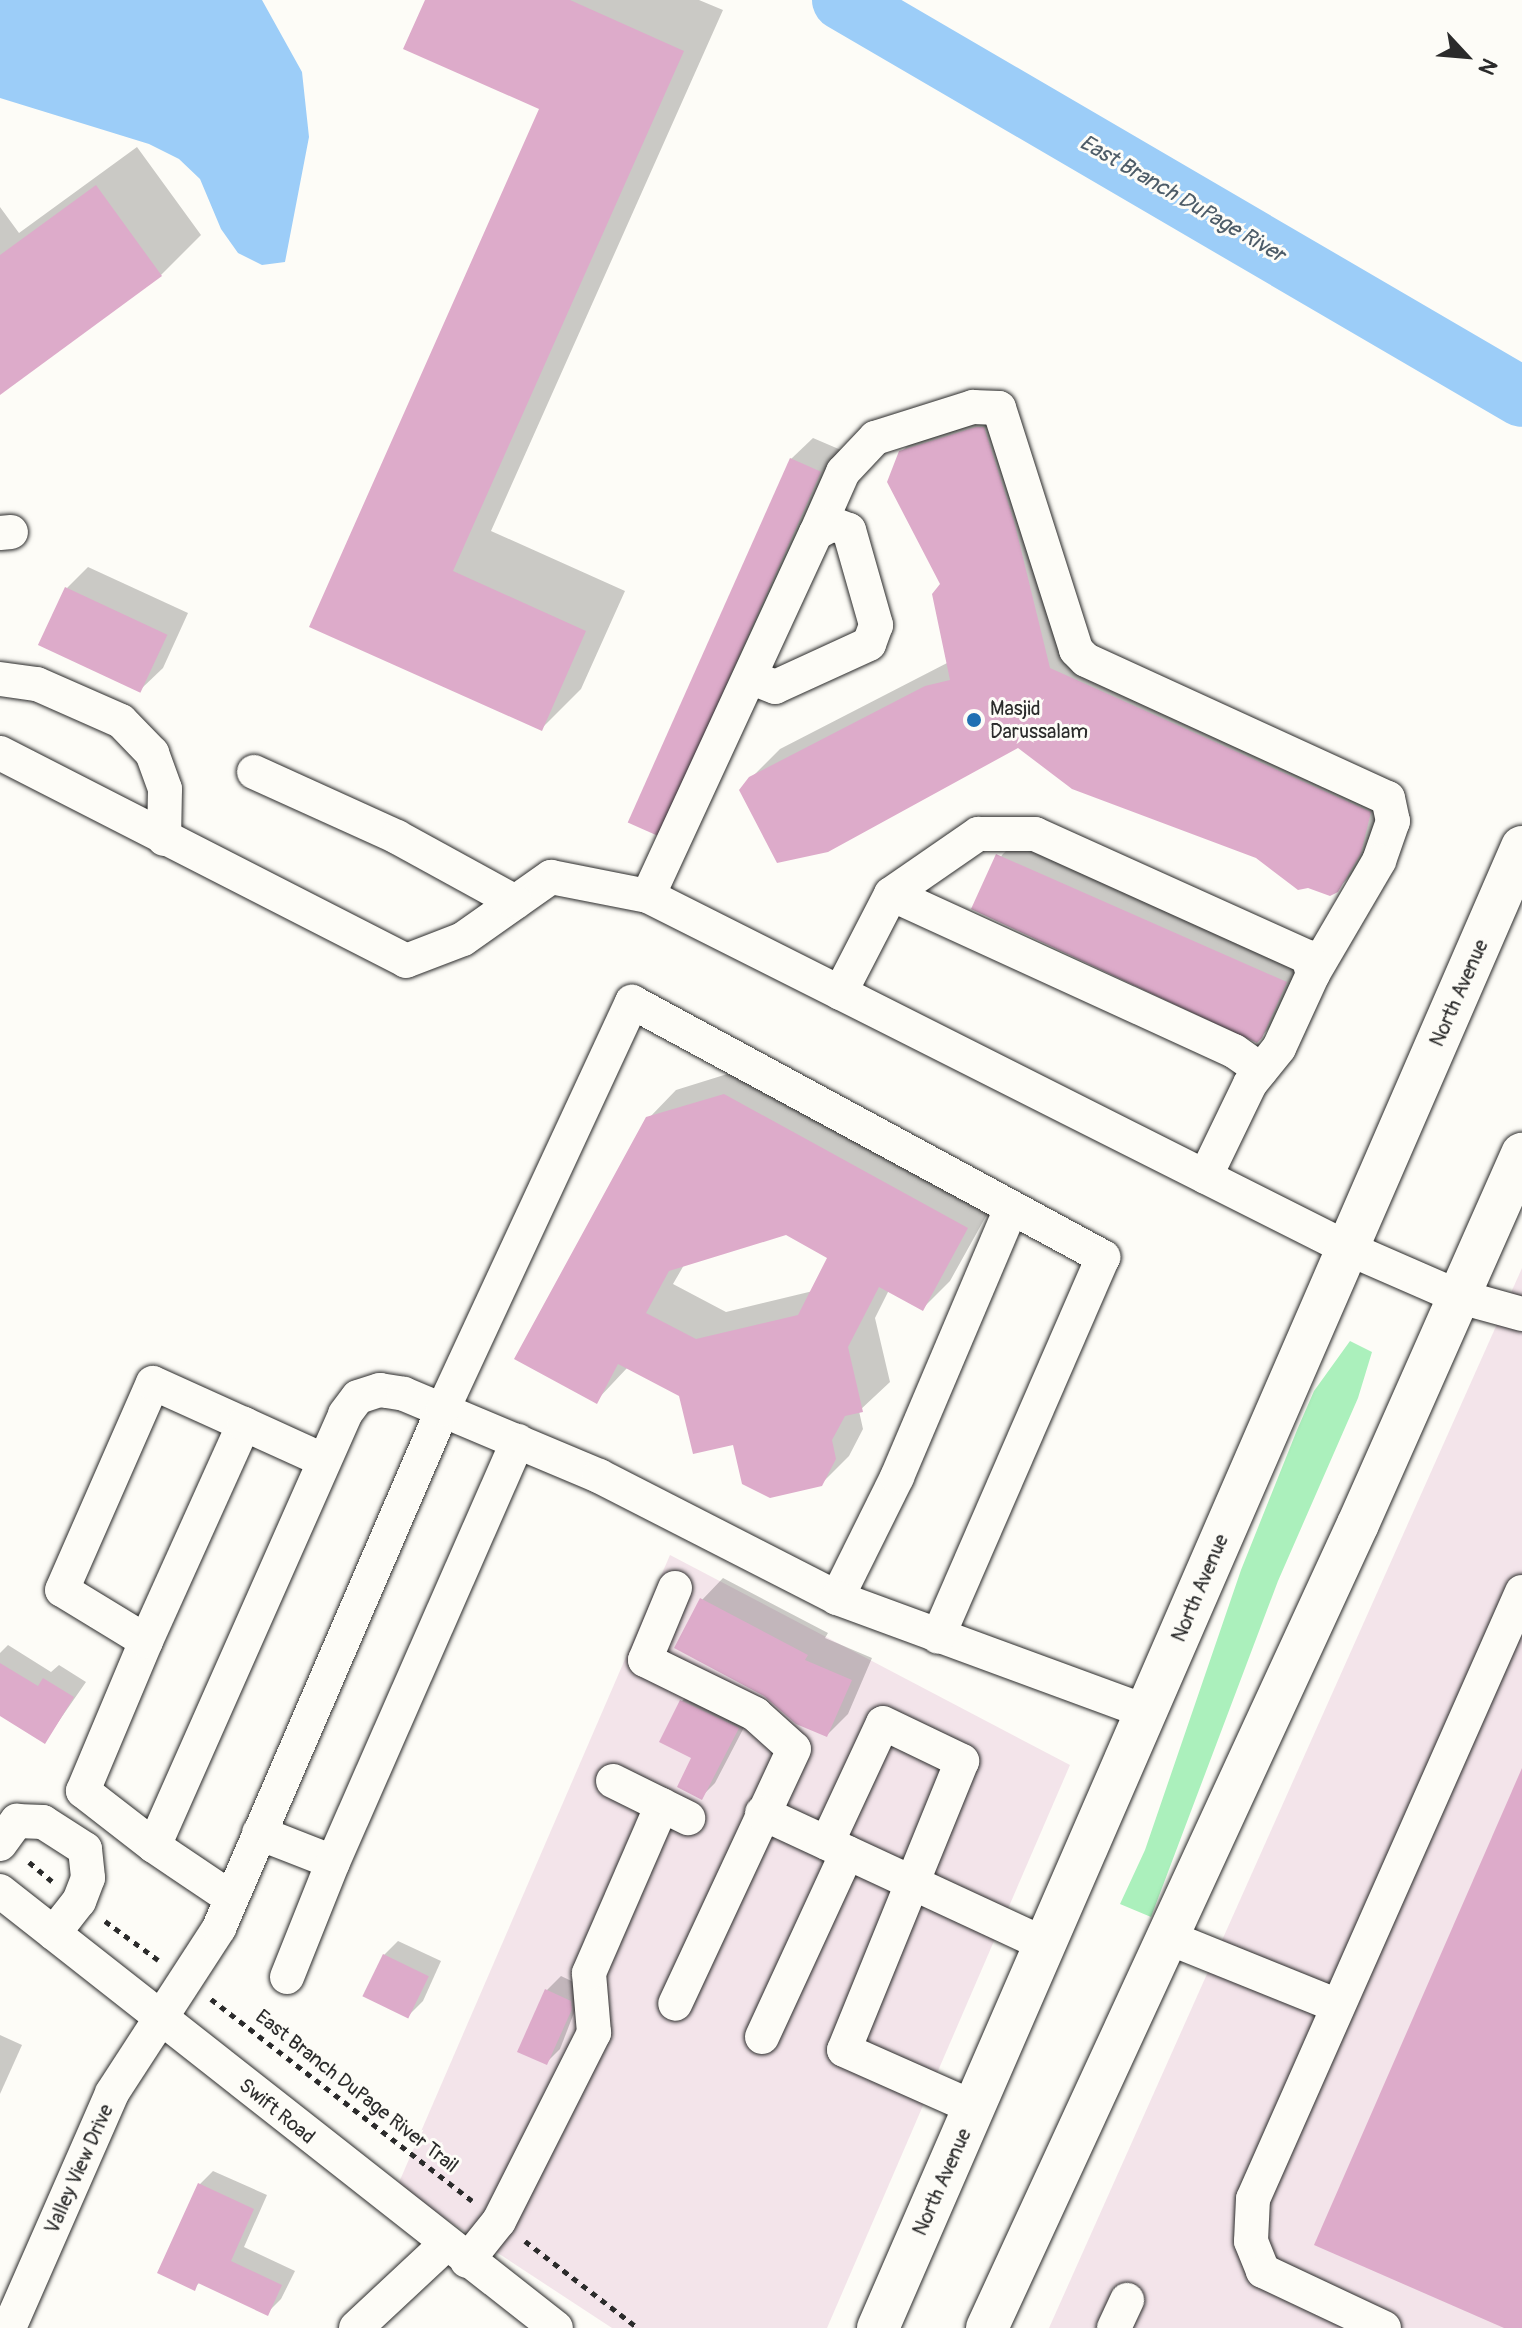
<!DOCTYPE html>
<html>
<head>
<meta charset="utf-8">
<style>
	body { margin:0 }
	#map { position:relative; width:1522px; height:2328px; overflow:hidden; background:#fdfcf7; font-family:Pangolin,sans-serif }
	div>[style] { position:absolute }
	.built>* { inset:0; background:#f3e4ea }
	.green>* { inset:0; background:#abf0bc }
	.water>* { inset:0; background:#9ccdf8 }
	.shadow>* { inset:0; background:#0003 }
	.river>* { height:60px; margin:-30px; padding:0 30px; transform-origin:30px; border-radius:30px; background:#9ccdf8 }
	.building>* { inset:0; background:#ddabca; transform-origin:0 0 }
	.path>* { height:5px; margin-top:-2.5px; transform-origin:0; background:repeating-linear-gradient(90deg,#2b2b2b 0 6px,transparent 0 12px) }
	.roads { filter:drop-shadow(0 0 2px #2b2b2b) drop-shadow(0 0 2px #2b2b2b) }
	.minor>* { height:34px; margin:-17px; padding:0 17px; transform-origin:17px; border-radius:17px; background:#fdfcf7 }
	.major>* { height:42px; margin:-21px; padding:0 21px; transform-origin:21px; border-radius:21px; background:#fdfcf7 }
	.dots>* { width:22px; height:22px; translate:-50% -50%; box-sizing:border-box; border:4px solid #fdfcf7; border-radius:50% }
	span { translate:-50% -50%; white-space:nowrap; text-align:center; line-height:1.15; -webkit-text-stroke:6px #fdfcf7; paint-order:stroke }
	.poi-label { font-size:20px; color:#2b2b2b }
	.left { translate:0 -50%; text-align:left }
	.street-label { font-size:20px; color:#2b2b2b }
	.water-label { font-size:22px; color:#4d5c68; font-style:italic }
	.north { position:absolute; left:1426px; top:16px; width:80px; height:80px; -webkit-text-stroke:6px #fdfcf7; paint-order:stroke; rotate:116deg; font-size:22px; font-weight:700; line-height:32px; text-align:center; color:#2b2b2b }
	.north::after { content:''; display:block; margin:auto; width:28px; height:36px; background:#2b2b2b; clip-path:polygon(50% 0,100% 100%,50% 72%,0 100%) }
</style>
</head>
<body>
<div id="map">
	<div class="built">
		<i style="clip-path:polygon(1522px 1268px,1522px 2328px,1049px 2328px)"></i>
		<i style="clip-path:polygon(670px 1555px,1070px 1765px,827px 2328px,612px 2328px,397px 2187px)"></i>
	</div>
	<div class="green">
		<i style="clip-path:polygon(1350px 1341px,1372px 1352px,1358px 1398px,1278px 1581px,1151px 1917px,1120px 1904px,1145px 1850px,1241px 1570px,1297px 1430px,1314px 1391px)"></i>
	</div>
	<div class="water">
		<i style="clip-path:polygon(0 0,262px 0,302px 72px,309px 137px,285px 262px,262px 265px,238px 253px,221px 229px,200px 179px,179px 159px,149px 144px,0 98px)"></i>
	</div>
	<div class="shadow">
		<i style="clip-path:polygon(427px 0,699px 0,723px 10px,491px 531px,625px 591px,581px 689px,541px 729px,312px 626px,542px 108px)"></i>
		<i style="clip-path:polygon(137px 147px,201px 235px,161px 275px,0 393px,0 207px,19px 233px)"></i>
		<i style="clip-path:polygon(1005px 400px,1077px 640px,1398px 784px,1365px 862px,1336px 890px,1018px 746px,751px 778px,780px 749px,949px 662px,942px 584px,901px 452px,930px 424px)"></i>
		<i style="clip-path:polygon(813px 438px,841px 450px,675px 811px,654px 832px,791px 459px)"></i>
		<i style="clip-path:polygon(88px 567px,188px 613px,163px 668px,141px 689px,67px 588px)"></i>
		<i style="clip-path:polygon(1023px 834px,1307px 960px,1278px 1019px,1257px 1041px,974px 908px,1002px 855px)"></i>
		<i style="clip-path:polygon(evenodd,753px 1066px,995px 1200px,950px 1281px,922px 1309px,889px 1290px,875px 1318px,890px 1382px,859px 1411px,863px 1429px,849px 1456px,821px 1484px,734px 1443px,681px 1394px,628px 1367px,596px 1401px,648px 1119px,676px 1090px,753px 1066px,786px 1233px,830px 1258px,813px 1291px,726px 1312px,673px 1284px,684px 1265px,786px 1233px)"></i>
		<i style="clip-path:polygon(723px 1578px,828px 1633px,825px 1638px,872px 1658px,848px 1714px,827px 1735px,702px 1600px)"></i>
		<i style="clip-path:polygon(8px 1645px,51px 1672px,59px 1665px,86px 1682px,45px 1741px,0 1713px,0 1653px)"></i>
		<i style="clip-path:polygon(696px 1687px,751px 1714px,715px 1783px,701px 1797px,694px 1757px,662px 1741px,682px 1701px)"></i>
		<i style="clip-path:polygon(398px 1941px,441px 1961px,423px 2001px,409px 2015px,384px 1955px)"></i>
		<i style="clip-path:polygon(561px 1976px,584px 1987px,560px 2049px,546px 2063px,547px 1990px)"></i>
		<i style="clip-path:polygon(0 2035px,22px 2045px,0 2094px)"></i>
		<i style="clip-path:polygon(213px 2171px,267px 2195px,244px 2247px,295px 2271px,281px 2299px,267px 2313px,200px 2282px,194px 2288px,199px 2185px)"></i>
	</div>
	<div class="river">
		<i style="left:842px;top:0;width:787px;rotate:30.28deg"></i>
	</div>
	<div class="building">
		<i style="clip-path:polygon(425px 0,570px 0,684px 51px,453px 571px,586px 631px,542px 731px,309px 627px,539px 109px,403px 49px)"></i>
		<i style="clip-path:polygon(96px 185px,162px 276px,0 395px,0 255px)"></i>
		<i style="clip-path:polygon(976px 427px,984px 427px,1014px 521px,1050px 668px,1371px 812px,1361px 853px,1338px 892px,1330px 896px,1308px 888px,1298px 890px,1256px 858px,1072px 789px,1018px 748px,828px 852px,777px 863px,739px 790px,749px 777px,925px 686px,950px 680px,932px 594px,940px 584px,887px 482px,899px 451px)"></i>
		<i style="left:790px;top:458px;width:34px;height:399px;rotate:24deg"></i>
		<i style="left:65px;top:587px;width:113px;height:64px;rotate:25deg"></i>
		<i style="clip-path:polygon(996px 854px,1287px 982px,1262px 1038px,1257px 1043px,971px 909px)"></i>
		<i style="clip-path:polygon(evenodd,724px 1094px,968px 1228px,923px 1311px,879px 1287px,848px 1347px,863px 1412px,845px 1416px,832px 1440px,836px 1459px,822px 1486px,770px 1498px,742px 1484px,733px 1445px,693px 1454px,679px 1396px,618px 1364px,597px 1404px,514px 1359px,646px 1117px,724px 1094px,786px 1235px,827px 1258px,798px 1315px,696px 1339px,646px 1313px,669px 1271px,786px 1235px)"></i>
		<i style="clip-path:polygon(700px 1598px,808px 1655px,805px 1660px,852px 1680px,827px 1737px,796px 1724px,764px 1696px,674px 1648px)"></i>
		<i style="clip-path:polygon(0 1663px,38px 1686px,43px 1678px,74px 1697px,45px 1744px,0 1716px)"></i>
		<i style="clip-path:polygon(680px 1700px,739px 1728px,702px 1800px,677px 1787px,691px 1758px,659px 1742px)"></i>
		<i style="clip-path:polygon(1522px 1768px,1522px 2328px,1504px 2328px,1314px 2245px)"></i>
		<i style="left:383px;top:1954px;width:51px;height:47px;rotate:26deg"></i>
		<i style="clip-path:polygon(545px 1989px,571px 2001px,572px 2009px,547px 2065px,517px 2052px)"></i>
		<i style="clip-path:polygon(198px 2183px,254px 2209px,231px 2261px,282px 2285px,268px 2316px,198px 2283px,195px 2291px,157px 2273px)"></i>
	</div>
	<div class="path">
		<i style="left:29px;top:1862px;width:30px;rotate:40deg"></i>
		<i style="left:105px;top:1921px;width:66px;rotate:36.3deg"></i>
		<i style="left:211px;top:1999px;width:330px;rotate:37.7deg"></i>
		<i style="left:525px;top:2241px;width:143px;rotate:37.6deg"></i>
	</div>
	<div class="roads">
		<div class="minor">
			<i style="left:0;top:533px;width:11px;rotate:-5deg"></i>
			<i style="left:816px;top:533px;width:67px;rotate:-66.1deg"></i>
			<i style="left:843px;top:472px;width:47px;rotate:-46.7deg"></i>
			<i style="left:875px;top:438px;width:103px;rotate:-17.6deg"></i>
			<i style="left:973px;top:407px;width:26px;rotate:2deg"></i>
			<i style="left:999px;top:408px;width:254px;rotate:72.3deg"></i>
			<i style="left:1076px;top:650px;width:14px;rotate:45deg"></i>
			<i style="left:1086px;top:660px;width:332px;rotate:24.6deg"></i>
			<i style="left:1388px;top:798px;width:24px;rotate:78deg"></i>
			<i style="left:1393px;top:821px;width:42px;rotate:109.3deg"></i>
			<i style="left:1379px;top:861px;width:131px;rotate:120.3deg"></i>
			<i style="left:0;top:679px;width:37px;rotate:8deg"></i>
			<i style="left:37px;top:684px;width:92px;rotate:23.8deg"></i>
			<i style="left:121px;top:721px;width:45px;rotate:45.9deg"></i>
			<i style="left:152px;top:753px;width:38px;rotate:70deg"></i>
			<i style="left:165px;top:789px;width:50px;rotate:91.1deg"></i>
			<i style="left:0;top:753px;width:456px;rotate:27.1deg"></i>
			<i style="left:406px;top:961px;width:61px;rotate:-21.1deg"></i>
			<i style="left:463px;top:939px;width:108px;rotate:-35.2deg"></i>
			<i style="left:551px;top:877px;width:99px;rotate:11.1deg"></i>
			<i style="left:648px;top:896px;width:783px;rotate:26.73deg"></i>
			<i style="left:1347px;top:1248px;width:120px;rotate:23.6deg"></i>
			<i style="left:1457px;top:1296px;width:67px;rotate:15.5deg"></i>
			<i style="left:254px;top:772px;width:157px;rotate:24.4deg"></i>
			<i style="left:397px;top:837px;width:135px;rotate:28.8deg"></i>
			<i style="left:891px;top:894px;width:377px;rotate:24.6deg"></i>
			<i style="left:1234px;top:1051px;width:33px;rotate:35deg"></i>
			<i style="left:648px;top:896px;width:400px;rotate:-65.2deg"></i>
			<i style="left:816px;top:533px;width:19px;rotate:-28deg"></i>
			<i style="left:833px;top:524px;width:17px;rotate:21deg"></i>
			<i style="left:849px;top:530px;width:99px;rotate:74.1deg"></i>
			<i style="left:876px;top:625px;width:20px;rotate:110deg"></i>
			<i style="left:869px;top:644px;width:103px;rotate:155.4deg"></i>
			<i style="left:775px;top:687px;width:27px;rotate:-158deg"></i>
			<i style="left:840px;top:993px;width:111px;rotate:-62.7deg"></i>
			<i style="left:891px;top:894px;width:106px;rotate:-34.6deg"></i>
			<i style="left:978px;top:834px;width:57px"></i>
			<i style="left:1035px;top:834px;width:299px;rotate:24.3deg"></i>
			<i style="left:1308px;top:957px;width:18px;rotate:74deg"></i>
			<i style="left:1313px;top:974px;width:81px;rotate:114.7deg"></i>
			<i style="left:1279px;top:1048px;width:46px;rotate:128.9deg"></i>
			<i style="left:1250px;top:1084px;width:103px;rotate:115.8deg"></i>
			<i style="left:675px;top:1588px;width:78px;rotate:112.6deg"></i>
			<i style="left:645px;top:1660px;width:123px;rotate:26.1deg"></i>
			<i style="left:755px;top:1714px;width:52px;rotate:41.9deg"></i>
			<i style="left:794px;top:1749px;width:281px;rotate:115deg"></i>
			<i style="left:837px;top:1598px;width:135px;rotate:-63.6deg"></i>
			<i style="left:897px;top:1477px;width:292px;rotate:-67deg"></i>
			<i style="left:146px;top:1641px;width:98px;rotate:-148.7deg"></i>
			<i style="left:62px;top:1590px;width:226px;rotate:-66.3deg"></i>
			<i style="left:153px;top:1383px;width:100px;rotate:24.3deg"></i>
			<i style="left:613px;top:1781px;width:84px;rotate:26.3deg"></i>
			<i style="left:762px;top:1813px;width:315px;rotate:24.9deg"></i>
			<i style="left:259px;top:1833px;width:79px;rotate:21.4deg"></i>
			<i style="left:333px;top:1862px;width:460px;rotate:-66.3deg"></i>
			<i style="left:827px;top:1843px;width:132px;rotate:-65deg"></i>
			<i style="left:883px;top:1723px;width:88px;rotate:25.7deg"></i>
			<i style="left:962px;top:1761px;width:312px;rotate:112.2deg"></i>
			<i style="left:844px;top:2050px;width:143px;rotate:23.9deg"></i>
			<i style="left:0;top:1844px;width:29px;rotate:-54deg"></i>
			<i style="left:17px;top:1821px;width:26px;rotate:2deg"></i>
			<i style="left:43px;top:1822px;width:50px;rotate:32.7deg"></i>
			<i style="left:85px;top:1849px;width:29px;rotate:84deg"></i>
			<i style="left:88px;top:1878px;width:25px;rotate:111deg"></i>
			<i style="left:79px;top:1901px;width:41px;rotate:128deg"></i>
			<i style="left:154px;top:1846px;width:90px;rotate:-142.2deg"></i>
			<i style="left:83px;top:1791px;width:163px;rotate:-67.2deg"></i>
			<i style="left:146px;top:1641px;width:238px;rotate:-65.7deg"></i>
			<i style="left:244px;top:1424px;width:87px;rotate:24.5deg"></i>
			<i style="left:0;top:1891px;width:707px;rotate:38.17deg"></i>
			<i style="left:231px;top:1898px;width:93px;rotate:-146deg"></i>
			<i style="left:154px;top:1846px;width:472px;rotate:-66.1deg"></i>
			<i style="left:345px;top:1414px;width:21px;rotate:-53deg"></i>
			<i style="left:358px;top:1397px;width:23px;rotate:-18deg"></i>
			<i style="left:380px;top:1390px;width:24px;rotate:9deg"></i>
			<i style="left:404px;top:1394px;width:212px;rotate:22.8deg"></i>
			<i style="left:599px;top:1476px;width:267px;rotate:27.1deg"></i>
			<i style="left:837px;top:1598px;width:330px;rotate:20.2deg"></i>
			<i style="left:1167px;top:1937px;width:184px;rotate:22deg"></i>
			<i style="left:287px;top:1977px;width:124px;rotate:-68.2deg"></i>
			<i style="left:762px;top:2037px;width:203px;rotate:-65.2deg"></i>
			<i style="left:467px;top:2261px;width:51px;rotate:-51.3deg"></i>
			<i style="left:499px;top:2221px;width:211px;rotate:-63.2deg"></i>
			<i style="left:594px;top:2033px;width:60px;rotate:-94.8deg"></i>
			<i style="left:589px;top:1973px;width:183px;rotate:-66.5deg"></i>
			<i style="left:9px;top:2328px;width:257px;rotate:-66.3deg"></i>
			<i style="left:112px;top:2093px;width:197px;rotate:-57deg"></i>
			<i style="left:219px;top:1928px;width:565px;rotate:-66.66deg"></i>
			<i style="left:443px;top:1409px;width:449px;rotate:-65.1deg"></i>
			<i style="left:632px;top:1002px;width:536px;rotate:28.43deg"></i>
			<i style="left:1103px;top:1257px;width:414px;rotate:113.5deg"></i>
			<i style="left:356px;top:2328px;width:122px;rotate:-43deg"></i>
			<i style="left:1114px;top:2328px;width:31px;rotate:-65deg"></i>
			<i style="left:1384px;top:2328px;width:134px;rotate:-154.8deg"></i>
			<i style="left:1263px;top:2271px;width:32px;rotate:-112deg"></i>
			<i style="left:1251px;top:2241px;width:42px;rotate:-87.3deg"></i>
			<i style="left:1253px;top:2199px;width:664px;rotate:-66.1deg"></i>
		</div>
		<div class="major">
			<i style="left:878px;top:2328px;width:1615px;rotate:-66.5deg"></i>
			<i style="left:987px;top:2328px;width:885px;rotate:-65.23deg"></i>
			<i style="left:1358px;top:1524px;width:405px;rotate:-66.1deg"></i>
		</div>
	</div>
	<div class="dots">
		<i style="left:974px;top:720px;background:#1f6fb2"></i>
	</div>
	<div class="poi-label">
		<span class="left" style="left:990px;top:720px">Masjid<br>Darussalam</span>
	</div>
	<div class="street-label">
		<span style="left:1459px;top:993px;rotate:-66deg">North Avenue</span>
		<span style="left:1200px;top:1588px;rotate:-67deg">North Avenue</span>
		<span style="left:357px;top:2091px;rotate:38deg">East Branch DuPage River Trail</span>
		<span style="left:277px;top:2111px;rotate:39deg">Swift Road</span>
		<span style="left:79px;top:2169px;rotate:-66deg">Valley View Drive</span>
		<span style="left:942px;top:2182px;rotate:-66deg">North Avenue</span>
	</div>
	<div class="water-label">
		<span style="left:1182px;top:199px;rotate:30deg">East Branch DuPage River</span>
	</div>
	<div class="north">N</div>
</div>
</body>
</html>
